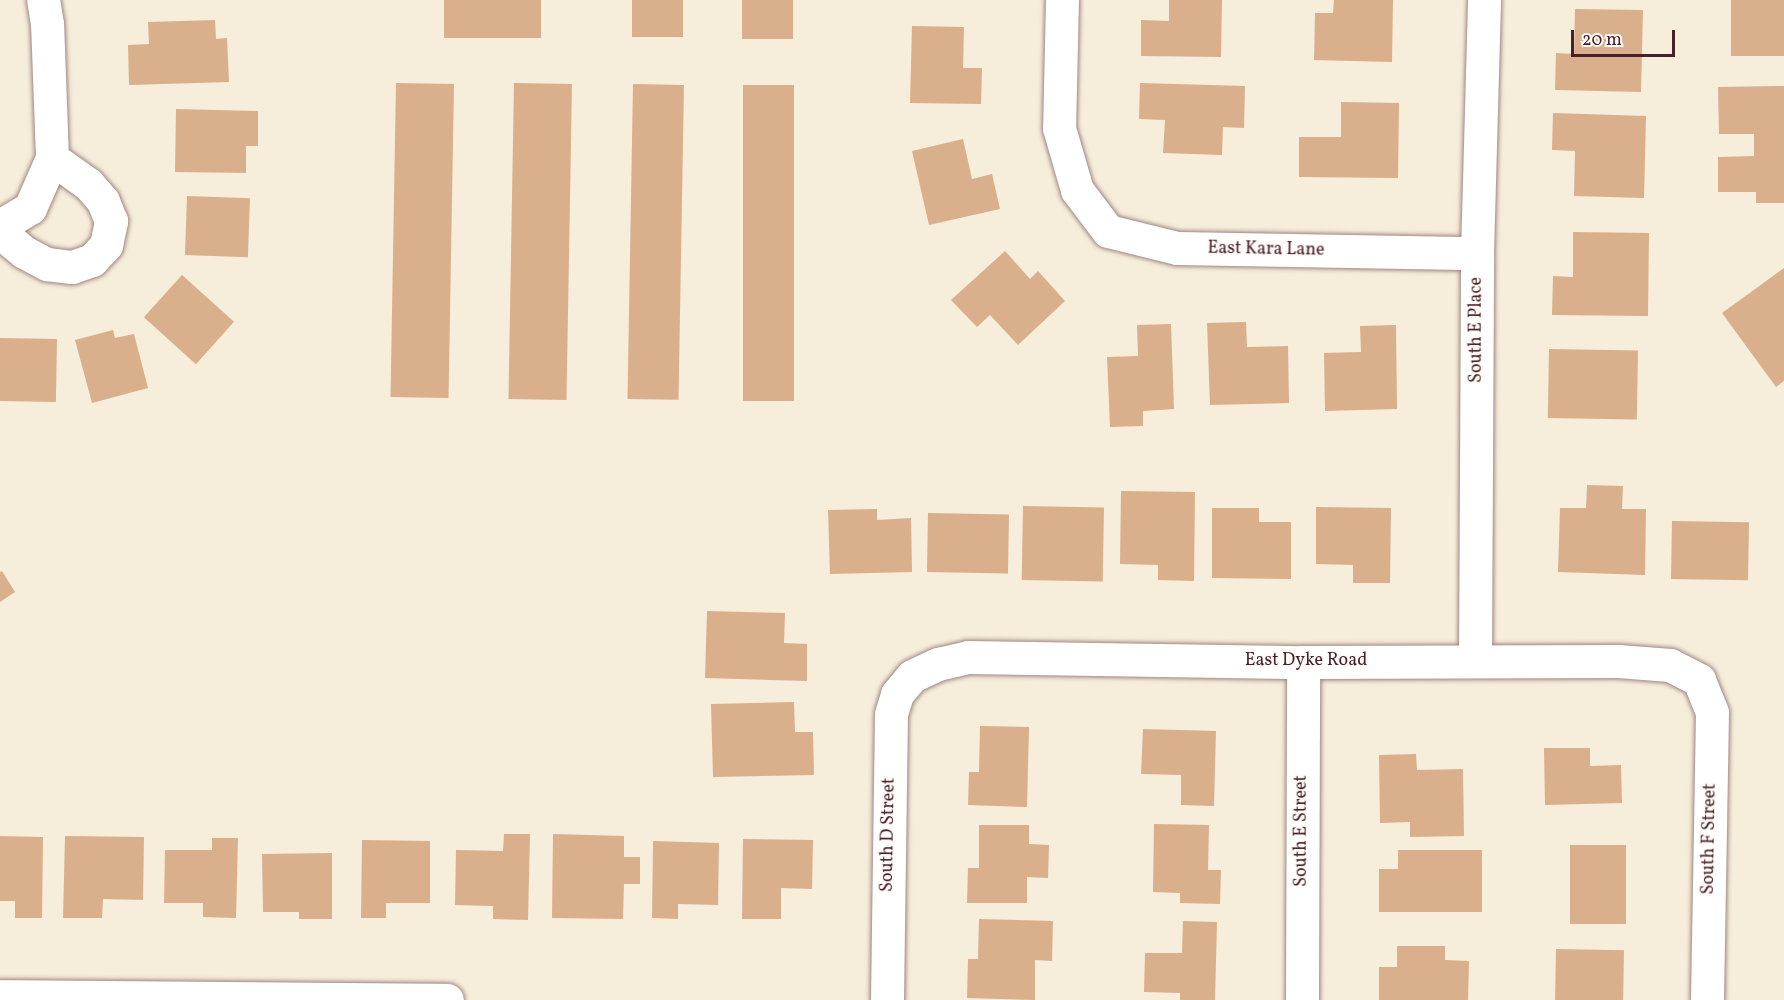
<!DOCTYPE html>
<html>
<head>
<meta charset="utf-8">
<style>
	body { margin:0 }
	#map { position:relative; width:1784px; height:1000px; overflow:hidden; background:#f6edda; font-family:Vollkorn,serif }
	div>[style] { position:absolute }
	.building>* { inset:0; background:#daaf8b; transform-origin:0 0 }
	.roads { filter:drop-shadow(0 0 2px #a08682) drop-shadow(0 0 2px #a08682) }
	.minor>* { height:33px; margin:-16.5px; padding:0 16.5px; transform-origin:16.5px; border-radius:16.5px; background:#fff }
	span { translate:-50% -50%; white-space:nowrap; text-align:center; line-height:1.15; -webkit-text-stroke:4.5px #fdfcf7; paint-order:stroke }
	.street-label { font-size:18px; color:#4a1f2b }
	.scale { position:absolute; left:1571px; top:30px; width:104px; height:27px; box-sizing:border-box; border:3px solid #4a1f2b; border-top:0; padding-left:8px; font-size:18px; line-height:21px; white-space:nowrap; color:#4a1f2b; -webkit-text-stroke:4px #fdfcf7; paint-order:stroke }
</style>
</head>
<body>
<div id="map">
	<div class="building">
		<i style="left:444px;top:0;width:97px;height:38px"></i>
		<i style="left:632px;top:0;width:51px;height:37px"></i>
		<i style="left:742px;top:0;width:51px;height:39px"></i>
		<i style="clip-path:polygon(1169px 0,1222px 0,1221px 57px,1141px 56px,1141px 20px,1169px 21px)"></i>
		<i style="clip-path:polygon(1334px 0,1393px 0,1392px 62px,1314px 60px,1315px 13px,1333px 13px)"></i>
		<i style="left:1731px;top:0;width:53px;height:56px"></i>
		<i style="clip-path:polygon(1575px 9px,1643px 10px,1641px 92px,1555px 90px,1556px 53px,1574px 54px)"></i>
		<i style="clip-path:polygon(215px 20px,216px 39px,227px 38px,229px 82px,129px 85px,128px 45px,149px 44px,148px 22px)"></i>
		<i style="clip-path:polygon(912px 26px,964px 27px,963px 68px,982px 68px,981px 104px,910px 103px)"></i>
		<i style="left:396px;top:83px;width:58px;height:314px;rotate:1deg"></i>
		<i style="left:514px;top:83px;width:58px;height:316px;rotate:1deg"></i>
		<i style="clip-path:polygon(1140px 83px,1245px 86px,1244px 128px,1223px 127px,1222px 155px,1163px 153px,1165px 120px,1139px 119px)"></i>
		<i style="left:633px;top:84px;width:51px;height:315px;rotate:1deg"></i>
		<i style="left:743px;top:85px;width:51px;height:316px"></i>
		<i style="clip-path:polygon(1784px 86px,1784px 203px,1756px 203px,1756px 192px,1718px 192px,1718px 157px,1754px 156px,1754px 134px,1719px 134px,1718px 87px)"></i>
		<i style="clip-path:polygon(1341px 102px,1399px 103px,1398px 178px,1299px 177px,1299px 137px,1341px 137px)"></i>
		<i style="clip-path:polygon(176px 109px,258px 111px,258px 146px,246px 146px,246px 173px,175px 172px)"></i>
		<i style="clip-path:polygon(1553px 113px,1646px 116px,1644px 198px,1574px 196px,1575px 151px,1552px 150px)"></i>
		<i style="clip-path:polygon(963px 139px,972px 179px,992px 174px,1000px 209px,929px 225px,912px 151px)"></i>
		<i style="left:187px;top:196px;width:63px;height:59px;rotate:2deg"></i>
		<i style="clip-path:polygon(1573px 232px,1649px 233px,1648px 316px,1552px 315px,1553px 276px,1573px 277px)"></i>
		<i style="clip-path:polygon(1005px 251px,1030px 279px,1038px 271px,1065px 301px,1018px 345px,990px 315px,977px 327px,951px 300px)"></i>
		<i style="clip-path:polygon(1784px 268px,1784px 381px,1776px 387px,1722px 313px)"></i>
		<i style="left:182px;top:275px;width:70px;height:57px;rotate:42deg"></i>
		<i style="clip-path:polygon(1246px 322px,1247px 347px,1288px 346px,1289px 403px,1210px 405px,1207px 323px)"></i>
		<i style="clip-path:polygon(1171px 324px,1174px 409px,1143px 411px,1143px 426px,1110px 427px,1107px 357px,1138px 356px,1137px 325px)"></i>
		<i style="clip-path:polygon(1396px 325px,1397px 409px,1325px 411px,1324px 353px,1361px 352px,1360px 326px)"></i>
		<i style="clip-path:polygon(113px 330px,115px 338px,134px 334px,148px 388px,92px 403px,75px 340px)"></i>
		<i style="left:0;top:338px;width:57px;height:63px;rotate:1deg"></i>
		<i style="left:1549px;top:349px;width:89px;height:69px;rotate:1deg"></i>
		<i style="clip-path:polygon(1587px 485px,1623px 486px,1622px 509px,1646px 509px,1645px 575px,1558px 572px,1560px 508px,1586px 508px)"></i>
		<i style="clip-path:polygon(1121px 491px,1195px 492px,1194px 581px,1158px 580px,1158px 565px,1120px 564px)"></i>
		<i style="left:1023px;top:506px;width:81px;height:74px;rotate:1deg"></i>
		<i style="clip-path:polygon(1316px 507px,1391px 508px,1390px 583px,1353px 583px,1353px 565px,1316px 564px)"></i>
		<i style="clip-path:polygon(1212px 508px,1259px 508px,1259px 522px,1291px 522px,1291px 579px,1212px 578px)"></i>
		<i style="clip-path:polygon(877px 509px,877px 520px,911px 518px,912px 572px,830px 574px,828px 510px)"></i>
		<i style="left:928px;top:513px;width:81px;height:59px;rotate:1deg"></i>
		<i style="left:1672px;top:521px;width:77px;height:58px;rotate:1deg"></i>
		<i style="clip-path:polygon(2px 571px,15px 592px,0 602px,0 572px)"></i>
		<i style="clip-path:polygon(707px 611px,785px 613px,784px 643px,807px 644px,807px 681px,705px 678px)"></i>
		<i style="clip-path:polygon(794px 702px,795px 732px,813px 732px,814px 775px,713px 777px,711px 704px)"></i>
		<i style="clip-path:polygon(980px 726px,1029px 727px,1027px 807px,968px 805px,969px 772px,979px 772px)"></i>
		<i style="clip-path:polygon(1143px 729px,1216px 731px,1214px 806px,1181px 805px,1181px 775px,1141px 774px)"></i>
		<i style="clip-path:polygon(1544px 748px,1590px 748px,1590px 766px,1621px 765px,1622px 803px,1545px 805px)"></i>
		<i style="clip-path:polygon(1416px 754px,1417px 770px,1463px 769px,1464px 836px,1410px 837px,1410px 822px,1380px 823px,1379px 755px)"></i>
		<i style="clip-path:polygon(1154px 824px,1209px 825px,1208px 870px,1221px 870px,1220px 904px,1180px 903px,1180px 893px,1153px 892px)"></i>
		<i style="clip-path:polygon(979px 825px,1029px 825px,1029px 844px,1049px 845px,1048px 878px,1027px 877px,1027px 903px,967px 903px,968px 868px,979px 868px)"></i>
		<i style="clip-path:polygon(504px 834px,530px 834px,528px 920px,493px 919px,493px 906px,455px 905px,456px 850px,503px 851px)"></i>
		<i style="clip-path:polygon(553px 834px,624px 836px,624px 857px,640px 857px,640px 884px,624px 884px,623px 919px,552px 918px)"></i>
		<i style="clip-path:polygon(0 836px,43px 837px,42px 918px,15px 918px,15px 901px,0 901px)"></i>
		<i style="clip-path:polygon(65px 836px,144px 837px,143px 900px,103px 899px,102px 918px,63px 918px)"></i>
		<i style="clip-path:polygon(212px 838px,238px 838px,236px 918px,203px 917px,203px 903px,164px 903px,165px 850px,212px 850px)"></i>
		<i style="clip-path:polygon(743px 839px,813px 840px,812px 889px,781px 888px,781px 919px,742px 919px)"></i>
		<i style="clip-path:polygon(362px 840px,430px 841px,430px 903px,386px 903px,386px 918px,361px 918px)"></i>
		<i style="clip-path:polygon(653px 841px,719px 843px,718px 905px,678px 904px,678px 919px,652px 918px)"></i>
		<i style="left:1570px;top:845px;width:56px;height:79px"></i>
		<i style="clip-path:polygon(1398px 850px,1482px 850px,1482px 912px,1379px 912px,1379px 869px,1398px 869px)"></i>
		<i style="clip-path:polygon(332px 853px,332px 919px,299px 919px,299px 912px,263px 912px,262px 854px)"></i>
		<i style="clip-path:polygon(979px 919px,1053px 921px,1052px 961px,1035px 960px,1035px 1000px,967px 998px,968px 959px,978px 959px)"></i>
		<i style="clip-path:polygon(1183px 921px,1217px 922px,1215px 1000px,1180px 1000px,1180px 993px,1144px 992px,1145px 953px,1182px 953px)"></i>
		<i style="clip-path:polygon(1397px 946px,1445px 946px,1445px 960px,1469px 961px,1468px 1000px,1379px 1000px,1379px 967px,1397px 967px)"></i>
		<i style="left:1556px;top:949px;width:68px;height:51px;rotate:1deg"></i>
	</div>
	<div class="roads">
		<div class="minor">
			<i style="left:1062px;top:0;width:128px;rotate:91.3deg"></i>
			<i style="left:1059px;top:128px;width:65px;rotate:73.8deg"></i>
			<i style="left:1077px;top:190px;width:51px;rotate:52.9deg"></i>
			<i style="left:1108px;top:231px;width:71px;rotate:13.8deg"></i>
			<i style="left:1177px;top:248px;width:300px;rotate:1deg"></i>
			<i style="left:0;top:226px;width:35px;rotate:-31deg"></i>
			<i style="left:30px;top:208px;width:55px;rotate:-66.3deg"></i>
			<i style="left:52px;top:158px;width:134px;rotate:-92.1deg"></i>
			<i style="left:47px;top:24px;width:24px;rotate:-99deg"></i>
			<i style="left:0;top:232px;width:31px;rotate:40deg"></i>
			<i style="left:24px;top:252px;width:26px;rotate:28deg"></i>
			<i style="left:47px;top:264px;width:25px;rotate:7deg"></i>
			<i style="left:72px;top:267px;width:21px;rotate:-19deg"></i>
			<i style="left:92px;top:260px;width:21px;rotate:-47deg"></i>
			<i style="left:106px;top:245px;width:25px;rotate:-78deg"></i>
			<i style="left:111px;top:221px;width:22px;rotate:-112deg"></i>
			<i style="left:103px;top:201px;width:23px;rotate:-131deg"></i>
			<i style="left:88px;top:184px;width:44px;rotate:-144.2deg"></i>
			<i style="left:1475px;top:660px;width:407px;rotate:-89.7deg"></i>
			<i style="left:1477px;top:253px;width:253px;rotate:-88.4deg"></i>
			<i style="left:0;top:996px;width:447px;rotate:0.5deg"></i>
			<i style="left:887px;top:1000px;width:286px;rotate:-89.2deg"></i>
			<i style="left:891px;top:714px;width:21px;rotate:-73deg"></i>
			<i style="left:897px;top:694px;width:23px;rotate:-50deg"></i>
			<i style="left:912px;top:676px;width:29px;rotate:-25deg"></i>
			<i style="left:938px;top:664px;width:31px;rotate:-13deg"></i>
			<i style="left:968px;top:657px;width:335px;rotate:0.9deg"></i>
			<i style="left:1303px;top:662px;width:315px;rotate:-0.2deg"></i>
			<i style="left:1618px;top:661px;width:52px;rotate:4.4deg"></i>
			<i style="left:1670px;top:665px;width:33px;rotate:27deg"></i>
			<i style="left:1699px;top:680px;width:35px;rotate:68deg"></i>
			<i style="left:1712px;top:713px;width:287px;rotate:91deg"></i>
			<i style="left:1302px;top:1000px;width:338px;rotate:-89.8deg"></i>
		</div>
	</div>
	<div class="street-label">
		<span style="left:1266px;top:250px;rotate:1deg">East Kara Lane</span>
		<span style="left:1477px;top:330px;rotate:-90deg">South E Place</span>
		<span style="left:1306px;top:661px">East Dyke Road</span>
		<span style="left:1302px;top:831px;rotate:-90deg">South E Street</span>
		<span style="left:889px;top:835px;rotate:-89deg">South D Street</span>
		<span style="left:1710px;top:839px;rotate:-89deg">South F Street</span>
	</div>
	<div class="scale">20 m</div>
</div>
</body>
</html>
